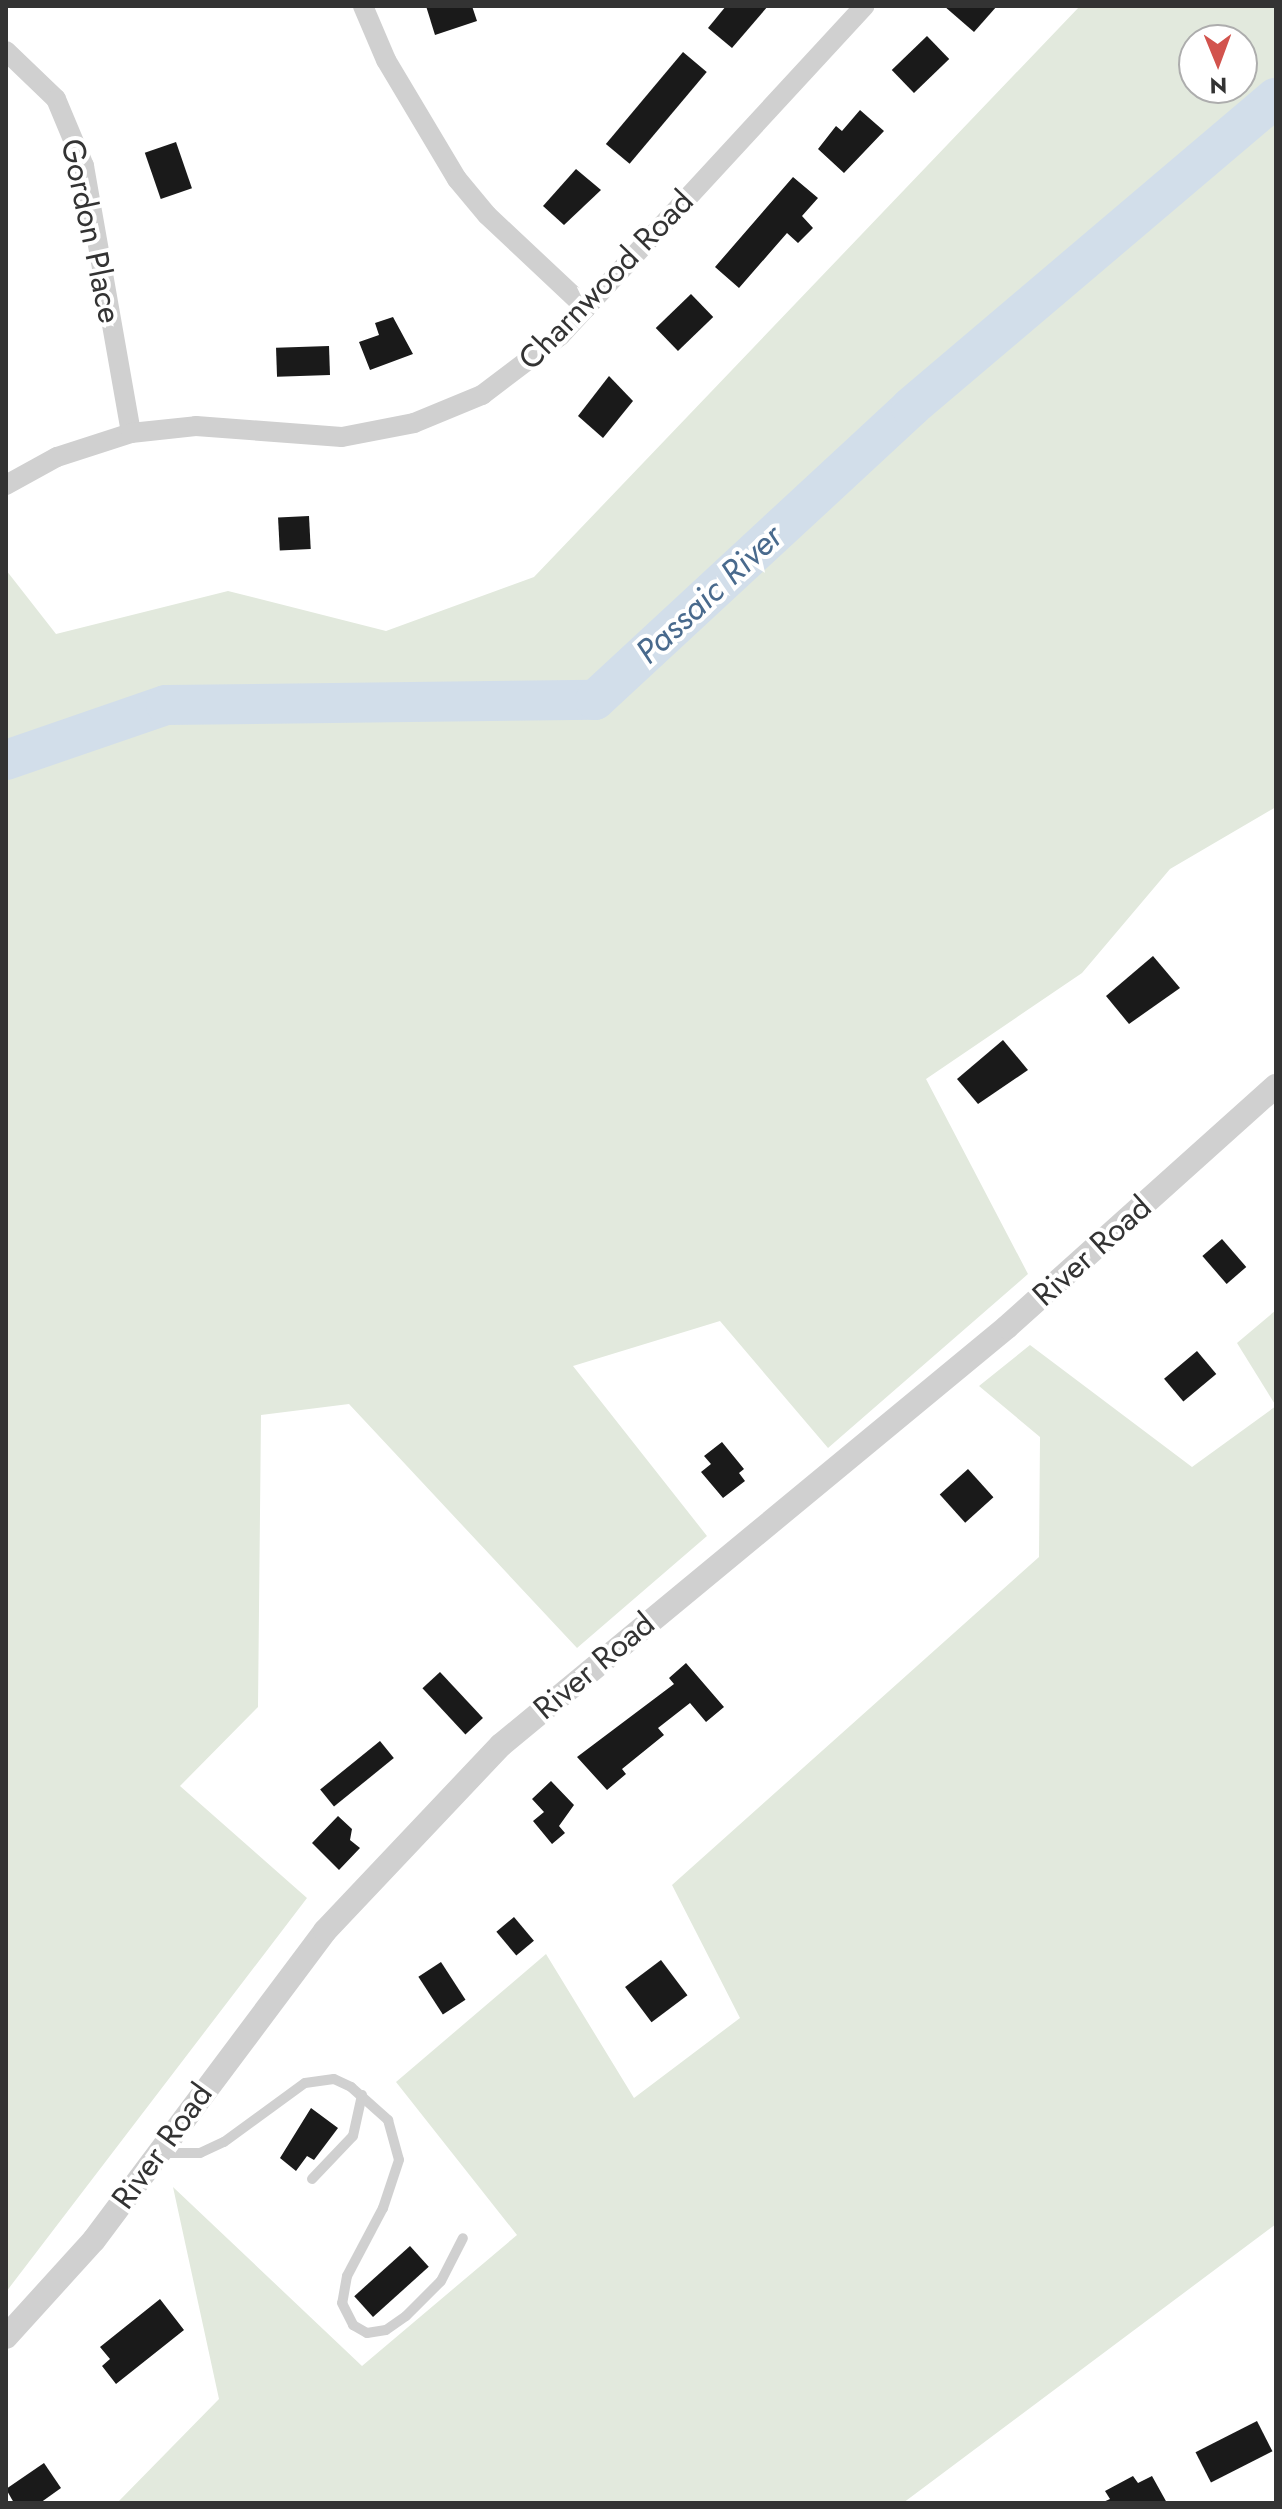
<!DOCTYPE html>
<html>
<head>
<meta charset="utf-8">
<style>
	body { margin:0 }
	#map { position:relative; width:1282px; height:2509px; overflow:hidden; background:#fff; font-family:Jost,sans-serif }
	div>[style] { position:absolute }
	.green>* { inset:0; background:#e2e9dd }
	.river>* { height:40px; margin:-20px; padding:0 20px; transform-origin:20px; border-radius:20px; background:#d2deea }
	.building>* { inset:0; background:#1a1a1a; transform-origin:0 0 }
	.service>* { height:10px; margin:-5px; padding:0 5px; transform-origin:5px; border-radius:5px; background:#d0d0d0 }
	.minor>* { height:20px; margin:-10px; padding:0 10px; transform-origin:10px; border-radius:10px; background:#d0d0d0 }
	.tertiary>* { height:24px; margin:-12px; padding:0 12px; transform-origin:12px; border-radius:12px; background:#d0d0d0 }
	span { translate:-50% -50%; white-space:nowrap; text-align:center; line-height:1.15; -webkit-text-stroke:8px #fff; paint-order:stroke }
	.street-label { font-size:32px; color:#333 }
	.water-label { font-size:34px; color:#496a8d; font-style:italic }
	.frame { position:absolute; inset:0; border:8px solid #333; pointer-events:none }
	.north { position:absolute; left:1178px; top:24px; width:80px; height:80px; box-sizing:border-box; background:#fff; border:2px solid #adadad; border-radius:50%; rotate:179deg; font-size:22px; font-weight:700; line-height:32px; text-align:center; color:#333 }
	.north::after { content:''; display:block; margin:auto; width:28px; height:36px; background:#d2534d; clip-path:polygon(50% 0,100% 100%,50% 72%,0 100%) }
</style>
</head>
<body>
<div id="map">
	<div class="green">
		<i style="clip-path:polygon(evenodd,1080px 6px,1276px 6px,1276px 807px,1170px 869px,1082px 973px,926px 1079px,1028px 1274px,828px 1448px,720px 1321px,573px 1366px,707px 1536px,577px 1648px,349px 1404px,261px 1415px,258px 1707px,180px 1786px,307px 1898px,6px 2292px,6px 570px,56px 634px,228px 591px,386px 631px,534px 577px,1080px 6px,1242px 40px,1242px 88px,1194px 88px,1194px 40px,1242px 40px)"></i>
		<i style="clip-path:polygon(1276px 1310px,1276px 1406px,1237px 1343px)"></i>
		<i style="clip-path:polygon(1030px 1345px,1192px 1467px,1276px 1406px,1276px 2224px,903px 2503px,117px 2503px,219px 2399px,173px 2187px,362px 2366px,517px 2235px,396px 2082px,546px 1954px,634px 2098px,740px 2018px,672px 1885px,1039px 1557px,1040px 1437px,979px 1386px)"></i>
	</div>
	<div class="river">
		<i style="left:6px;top:760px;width:169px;rotate:-19deg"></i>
		<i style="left:166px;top:705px;width:429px;rotate:-0.7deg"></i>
		<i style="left:595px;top:700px;width:431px;rotate:-42.8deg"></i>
		<i style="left:911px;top:407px;width:478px;rotate:-40.3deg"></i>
	</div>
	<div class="building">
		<i style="clip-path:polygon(426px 6px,472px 6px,477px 21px,435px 35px)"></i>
		<i style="clip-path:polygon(726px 6px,768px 6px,732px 48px,708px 28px)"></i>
		<i style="clip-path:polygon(944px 6px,997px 6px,974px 32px)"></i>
		<i style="left:927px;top:36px;width:32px;height:49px;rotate:46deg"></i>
		<i style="left:683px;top:52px;width:31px;height:120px;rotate:40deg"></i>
		<i style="clip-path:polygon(860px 110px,884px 131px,844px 173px,818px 149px,836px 126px,842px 131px)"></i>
		<i style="left:176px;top:142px;width:49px;height:33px;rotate:71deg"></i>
		<i style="clip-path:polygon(576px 169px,601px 190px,564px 225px,543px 206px)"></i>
		<i style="clip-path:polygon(793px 177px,818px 198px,802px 216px,813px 228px,798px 243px,787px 233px,739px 288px,715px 267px)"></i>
		<i style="left:691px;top:294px;width:32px;height:49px;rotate:46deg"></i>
		<i style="clip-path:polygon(393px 317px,413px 354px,370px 370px,359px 342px,379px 335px,375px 323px)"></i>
		<i style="left:329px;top:346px;width:29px;height:53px;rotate:88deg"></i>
		<i style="clip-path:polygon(609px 376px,633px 401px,603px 438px,578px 416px)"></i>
		<i style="left:309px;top:516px;width:33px;height:31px;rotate:87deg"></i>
		<i style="clip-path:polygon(1153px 956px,1180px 988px,1129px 1024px,1106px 996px)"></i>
		<i style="clip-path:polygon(1003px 1040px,1028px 1070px,978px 1104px,957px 1079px)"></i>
		<i style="left:1222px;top:1239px;width:37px;height:26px;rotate:49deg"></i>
		<i style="left:1197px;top:1351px;width:30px;height:43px;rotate:50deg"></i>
		<i style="clip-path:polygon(722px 1442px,744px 1469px,739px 1473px,745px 1481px,723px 1498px,701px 1472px,711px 1464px,704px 1456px)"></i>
		<i style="left:968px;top:1469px;width:38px;height:38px;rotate:48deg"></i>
		<i style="clip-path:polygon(686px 1663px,724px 1707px,706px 1722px,690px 1703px,658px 1728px,664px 1735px,622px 1769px,626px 1774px,607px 1790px,577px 1757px,674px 1684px,669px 1678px)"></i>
		<i style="left:440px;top:1672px;width:63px;height:24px;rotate:47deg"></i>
		<i style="left:380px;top:1741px;width:22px;height:77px;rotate:51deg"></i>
		<i style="clip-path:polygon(551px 1781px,574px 1805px,559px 1826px,565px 1833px,552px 1844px,533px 1821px,544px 1812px,532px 1799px)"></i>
		<i style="clip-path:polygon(338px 1816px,352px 1829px,350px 1840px,360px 1848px,339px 1870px,312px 1843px)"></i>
		<i style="left:514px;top:1917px;width:31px;height:23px;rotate:50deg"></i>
		<i style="left:661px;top:1960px;width:44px;height:45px;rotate:53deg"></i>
		<i style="left:441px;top:1962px;width:45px;height:27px;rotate:57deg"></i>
		<i style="clip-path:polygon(311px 2108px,338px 2128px,314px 2160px,307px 2156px,296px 2171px,280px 2158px)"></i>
		<i style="left:410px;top:2246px;width:28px;height:75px;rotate:48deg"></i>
		<i style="clip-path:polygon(160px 2299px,184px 2330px,116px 2384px,102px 2366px,110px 2359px,100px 2347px)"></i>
		<i style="left:1257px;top:2421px;width:34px;height:69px;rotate:63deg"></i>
		<i style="clip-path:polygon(44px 2463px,61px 2488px,40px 2503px,14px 2503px,6px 2489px)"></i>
		<i style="clip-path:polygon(1133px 2476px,1138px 2483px,1152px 2476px,1167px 2503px,1101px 2503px,1110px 2499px,1105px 2491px)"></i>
	</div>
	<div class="service">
		<i style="left:163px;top:2153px;width:37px"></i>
		<i style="left:200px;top:2153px;width:26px;rotate:-25deg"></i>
		<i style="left:224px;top:2142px;width:100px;rotate:-36.1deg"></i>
		<i style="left:305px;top:2083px;width:29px;rotate:-8deg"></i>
		<i style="left:334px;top:2079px;width:19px;rotate:25deg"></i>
		<i style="left:351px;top:2087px;width:50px;rotate:41.7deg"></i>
		<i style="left:388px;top:2120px;width:41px;rotate:74.6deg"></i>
		<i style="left:399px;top:2160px;width:51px;rotate:108.4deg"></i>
		<i style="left:383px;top:2208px;width:77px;rotate:117.9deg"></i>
		<i style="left:347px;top:2276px;width:27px;rotate:100deg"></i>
		<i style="left:342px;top:2303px;width:25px;rotate:63deg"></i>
		<i style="left:353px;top:2325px;width:16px;rotate:30deg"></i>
		<i style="left:367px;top:2333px;width:19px;rotate:-9deg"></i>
		<i style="left:386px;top:2330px;width:24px;rotate:-35deg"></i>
		<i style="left:406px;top:2316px;width:49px;rotate:-45deg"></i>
		<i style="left:441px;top:2281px;width:48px;rotate:-62.9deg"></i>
		<i style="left:312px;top:2179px;width:59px;rotate:-46.4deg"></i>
		<i style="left:353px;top:2136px;width:42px;rotate:-77.6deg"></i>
	</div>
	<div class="minor">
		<i style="left:363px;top:6px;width:59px;rotate:66.9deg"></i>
		<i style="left:386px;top:60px;width:139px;rotate:59.2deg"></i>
		<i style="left:457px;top:179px;width:47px;rotate:50.2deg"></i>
		<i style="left:487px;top:215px;width:136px;rotate:43.2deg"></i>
		<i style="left:6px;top:51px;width:69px;rotate:43.8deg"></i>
		<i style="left:56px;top:99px;width:73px;rotate:67.3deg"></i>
		<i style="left:84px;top:166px;width:271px;rotate:80deg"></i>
		<i style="left:6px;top:485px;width:58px;rotate:-28.8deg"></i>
		<i style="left:57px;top:457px;width:78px;rotate:-18deg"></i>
		<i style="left:131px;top:433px;width:65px;rotate:-6.1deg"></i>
		<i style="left:196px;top:426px;width:146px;rotate:4.3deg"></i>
		<i style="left:342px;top:437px;width:73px;rotate:-11deg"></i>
		<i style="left:414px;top:423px;width:74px;rotate:-22.4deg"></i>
		<i style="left:482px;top:395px;width:98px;rotate:-37.1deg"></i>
		<i style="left:560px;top:336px;width:449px;rotate:-47.3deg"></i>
	</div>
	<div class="tertiary">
		<i style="left:6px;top:2337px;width:131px;rotate:-47.8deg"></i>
		<i style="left:94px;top:2240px;width:386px;rotate:-53.2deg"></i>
		<i style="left:325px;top:1931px;width:256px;rotate:-46.6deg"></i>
		<i style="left:501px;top:1745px;width:656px;rotate:-39.56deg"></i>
		<i style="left:1007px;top:1327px;width:361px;rotate:-41.9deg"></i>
	</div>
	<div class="street-label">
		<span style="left:91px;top:231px;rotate:78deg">Gordon Place</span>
		<span style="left:606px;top:280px;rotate:-46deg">Charnwood Road</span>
		<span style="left:1092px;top:1251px;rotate:-42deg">River Road</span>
		<span style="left:594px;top:1666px;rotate:-40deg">River Road</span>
		<span style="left:162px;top:2146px;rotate:-54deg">River Road</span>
	</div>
	<div class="water-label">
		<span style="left:709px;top:594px;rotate:-43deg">Passaic River</span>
	</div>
	<div class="frame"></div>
	<div class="north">N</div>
</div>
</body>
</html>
